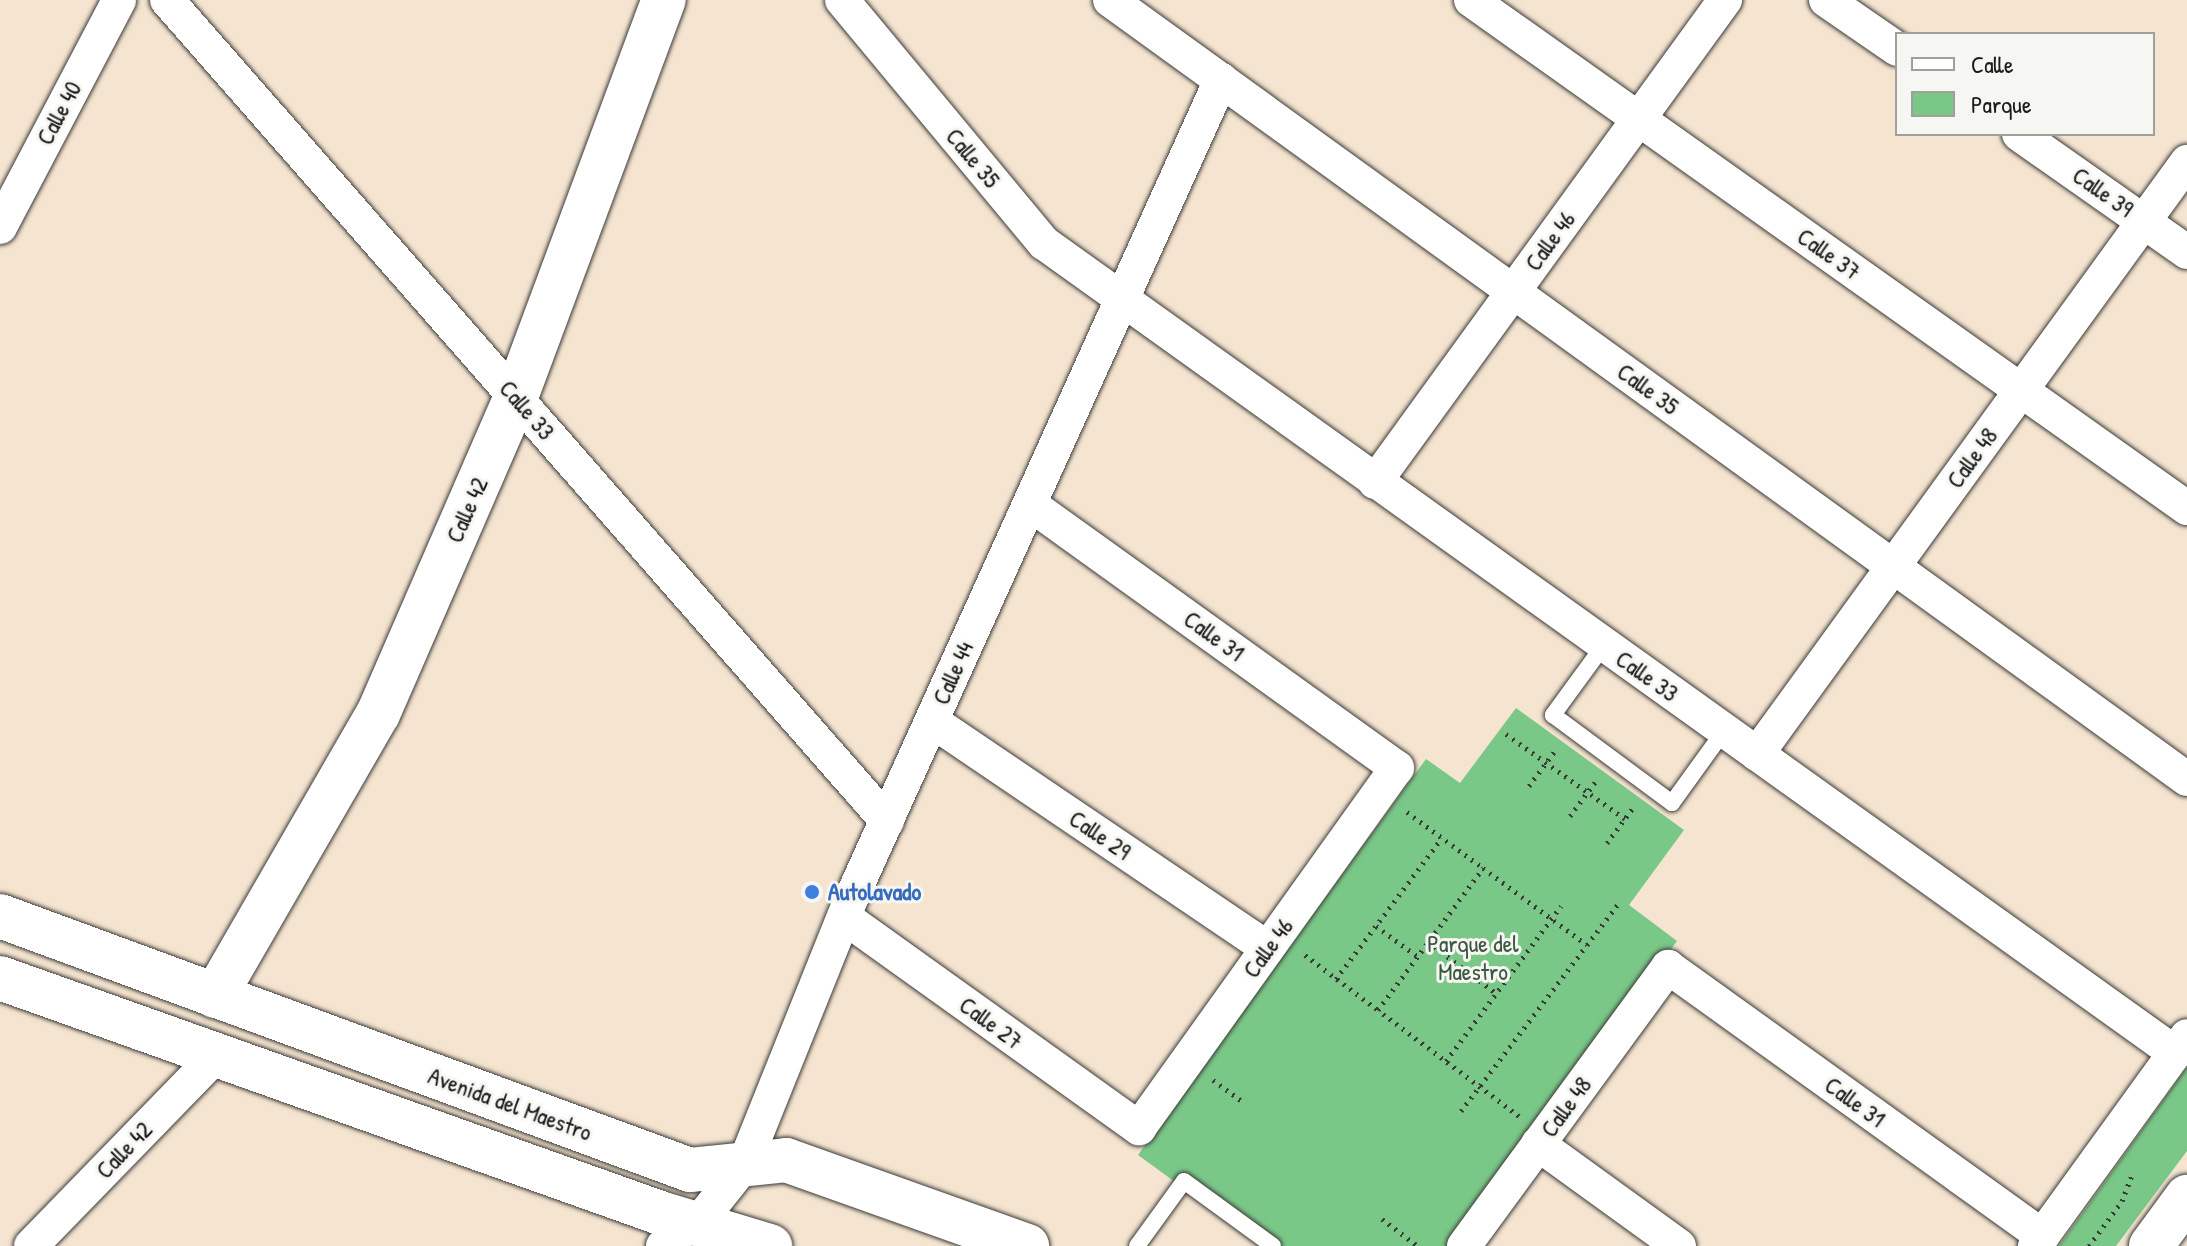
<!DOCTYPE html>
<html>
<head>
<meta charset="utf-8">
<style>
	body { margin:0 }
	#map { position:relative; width:2187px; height:1246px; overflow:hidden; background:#f4e4d0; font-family:"Patrick Hand",sans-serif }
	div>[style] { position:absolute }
	.green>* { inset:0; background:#7ac888 }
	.path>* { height:5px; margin-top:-2.5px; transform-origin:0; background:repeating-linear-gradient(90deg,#3c3a37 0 2px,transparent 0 8px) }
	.roads { filter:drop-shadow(0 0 2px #3c3a37) drop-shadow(0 0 2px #3c3a37) }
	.lane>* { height:16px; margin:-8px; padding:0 8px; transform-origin:8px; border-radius:8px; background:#fff }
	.street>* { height:34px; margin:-17px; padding:0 17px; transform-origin:17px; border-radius:17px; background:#fff }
	.secondary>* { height:44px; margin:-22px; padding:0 22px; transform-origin:22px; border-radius:22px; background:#fff }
	.primary>* { height:44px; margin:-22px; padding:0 22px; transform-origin:22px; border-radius:22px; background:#fff }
	.dots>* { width:22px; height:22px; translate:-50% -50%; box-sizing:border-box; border:4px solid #f6f6f2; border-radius:50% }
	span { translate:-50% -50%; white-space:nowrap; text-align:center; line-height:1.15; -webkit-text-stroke:6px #f6f6f2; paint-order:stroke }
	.street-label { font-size:24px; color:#1c1c1c }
	.shop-label { font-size:24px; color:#366cbe; font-weight:700 }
	.left { translate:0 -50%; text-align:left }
	.park-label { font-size:24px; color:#3d5842 }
	.legend { position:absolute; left:1895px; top:32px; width:260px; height:104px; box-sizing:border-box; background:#f6f6f2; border:2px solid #9f9f9c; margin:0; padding:10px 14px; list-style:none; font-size:24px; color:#1c1c1c }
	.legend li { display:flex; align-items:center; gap:16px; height:40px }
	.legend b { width:40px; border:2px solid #9f9f9c }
</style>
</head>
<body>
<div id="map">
	<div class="green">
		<i style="clip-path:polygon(1516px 708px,1684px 830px,1629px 905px,1677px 941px,1453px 1246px,1263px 1246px,1138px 1155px,1426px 759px,1460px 783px)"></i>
		<i style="clip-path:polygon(2187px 1067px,2187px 1151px,2116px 1246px,2059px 1246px)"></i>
	</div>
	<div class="path">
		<i style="left:1506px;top:734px;width:146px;rotate:35.5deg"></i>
		<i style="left:1529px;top:786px;width:47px;rotate:-53.6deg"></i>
		<i style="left:1407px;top:812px;width:94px;rotate:36.4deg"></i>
		<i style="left:1570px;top:816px;width:47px;rotate:-53.6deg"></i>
		<i style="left:1607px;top:843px;width:47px;rotate:-53.6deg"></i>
		<i style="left:1376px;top:926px;width:52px;rotate:36.4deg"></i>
		<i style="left:1428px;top:942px;width:85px;rotate:36.9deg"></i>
		<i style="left:1305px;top:955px;width:91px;rotate:37deg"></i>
		<i style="left:1336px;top:979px;width:176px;rotate:-53.1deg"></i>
		<i style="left:1446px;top:1061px;width:193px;rotate:-53.4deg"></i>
		<i style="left:1213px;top:1080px;width:39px;rotate:36deg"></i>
		<i style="left:1461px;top:1111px;width:208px;rotate:-52.8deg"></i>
		<i style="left:1519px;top:1116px;width:176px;rotate:-143.1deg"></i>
		<i style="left:1378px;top:1010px;width:177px;rotate:-53.5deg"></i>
		<i style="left:1483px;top:868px;width:129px;rotate:36.5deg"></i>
		<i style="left:1587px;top:945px;width:53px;rotate:-52.7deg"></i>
		<i style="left:1382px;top:1219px;width:45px;rotate:36.9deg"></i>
		<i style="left:2089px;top:1246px;width:56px;rotate:-53.7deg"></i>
		<i style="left:2122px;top:1201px;width:30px;rotate:-69deg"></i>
	</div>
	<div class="roads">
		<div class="lane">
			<i style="left:1604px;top:645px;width:87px;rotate:126.1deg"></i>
			<i style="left:1553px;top:715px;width:148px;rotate:36.5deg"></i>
			<i style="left:1672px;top:803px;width:89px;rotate:-54.2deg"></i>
			<i style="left:1137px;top:1246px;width:80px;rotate:-54.1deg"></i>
			<i style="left:1184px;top:1181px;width:110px;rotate:36.1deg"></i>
		</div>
		<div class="street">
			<i style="left:167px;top:0;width:1092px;rotate:48.75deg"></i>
			<i style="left:842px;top:0;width:316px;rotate:50.3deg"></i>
			<i style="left:1044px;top:243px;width:1391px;rotate:35.61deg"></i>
			<i style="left:1110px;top:0;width:1329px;rotate:35.88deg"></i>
			<i style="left:1471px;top:0;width:878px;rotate:35.36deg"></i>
			<i style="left:1826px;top:0;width:86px;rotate:34.6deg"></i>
			<i style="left:2019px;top:134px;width:205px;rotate:35.1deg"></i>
			<i style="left:0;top:227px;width:256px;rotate:-62.3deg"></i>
			<i style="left:1375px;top:482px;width:596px;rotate:-54.02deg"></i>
			<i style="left:932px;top:721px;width:405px;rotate:34.1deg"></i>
			<i style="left:1757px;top:754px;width:732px;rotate:-54.01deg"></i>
			<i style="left:844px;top:917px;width:363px;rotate:35.6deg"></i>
			<i style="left:1139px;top:1128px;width:443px;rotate:-54.4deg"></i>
			<i style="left:1397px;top:768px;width:452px;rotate:-144.3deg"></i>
			<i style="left:1538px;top:1144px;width:174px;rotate:35.9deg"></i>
			<i style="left:31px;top:1246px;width:268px;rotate:-45.8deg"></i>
			<i style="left:663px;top:1246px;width:54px;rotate:-37.5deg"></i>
			<i style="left:706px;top:1213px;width:61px;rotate:-51.6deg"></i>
			<i style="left:744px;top:1165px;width:287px;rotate:-68.1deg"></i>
			<i style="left:851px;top:899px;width:899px;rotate:-65.69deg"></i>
			<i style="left:1464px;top:1246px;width:346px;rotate:-53.8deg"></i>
			<i style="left:1668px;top:967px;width:461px;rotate:35.7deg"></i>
			<i style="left:2035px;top:1246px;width:259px;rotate:-54.1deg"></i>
		</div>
		<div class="secondary">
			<i style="left:0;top:916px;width:735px;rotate:20.21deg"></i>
			<i style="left:690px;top:1170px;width:97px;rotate:-5.9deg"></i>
			<i style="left:786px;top:1160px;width:256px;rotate:19.6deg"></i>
			<i style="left:0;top:978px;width:704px;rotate:19.59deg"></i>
			<i style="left:663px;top:1214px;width:112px;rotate:16.7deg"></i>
			<i style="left:215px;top:996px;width:326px;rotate:-60deg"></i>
			<i style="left:378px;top:714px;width:346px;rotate:-66.5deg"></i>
			<i style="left:516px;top:397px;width:424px;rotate:-69.6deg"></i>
		</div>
		<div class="primary">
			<i style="left:2151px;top:1246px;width:61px;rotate:-53.7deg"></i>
		</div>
	</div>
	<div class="dots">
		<i style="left:812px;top:892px;background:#3f7fe0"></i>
	</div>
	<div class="street-label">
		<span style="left:59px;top:113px;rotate:-62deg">Calle 40</span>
		<span style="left:973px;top:158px;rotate:50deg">Calle 35</span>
		<span style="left:2103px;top:192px;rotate:35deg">Calle 39</span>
		<span style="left:1550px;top:241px;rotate:-54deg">Calle 46</span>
		<span style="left:1829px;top:254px;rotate:35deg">Calle 37</span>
		<span style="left:1648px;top:389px;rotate:36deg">Calle 35</span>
		<span style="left:527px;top:410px;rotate:49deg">Calle 33</span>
		<span style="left:1972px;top:458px;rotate:-54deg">Calle 48</span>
		<span style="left:467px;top:510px;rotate:-66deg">Calle 42</span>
		<span style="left:1214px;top:636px;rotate:36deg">Calle 31</span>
		<span style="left:953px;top:673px;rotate:-66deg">Calle 44</span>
		<span style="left:1647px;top:676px;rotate:35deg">Calle 33</span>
		<span style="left:1100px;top:835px;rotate:34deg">Calle 29</span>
		<span style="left:1268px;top:948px;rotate:-54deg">Calle 46</span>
		<span style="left:991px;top:1023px;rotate:36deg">Calle 27</span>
		<span style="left:1855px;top:1102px;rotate:36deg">Calle 31</span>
		<span style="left:510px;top:1104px;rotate:20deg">Avenida del Maestro</span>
		<span style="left:1566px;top:1107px;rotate:-54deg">Calle 48</span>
		<span style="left:124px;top:1150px;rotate:-46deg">Calle 42</span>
	</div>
	<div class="shop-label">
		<span class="left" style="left:828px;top:892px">Autolavado</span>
	</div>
	<div class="park-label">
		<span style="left:1473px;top:958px">Parque del<br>Maestro</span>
	</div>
	<ul class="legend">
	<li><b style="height:10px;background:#fff"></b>Calle</li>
	<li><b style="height:22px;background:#7ac888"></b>Parque</li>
	</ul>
</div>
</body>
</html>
